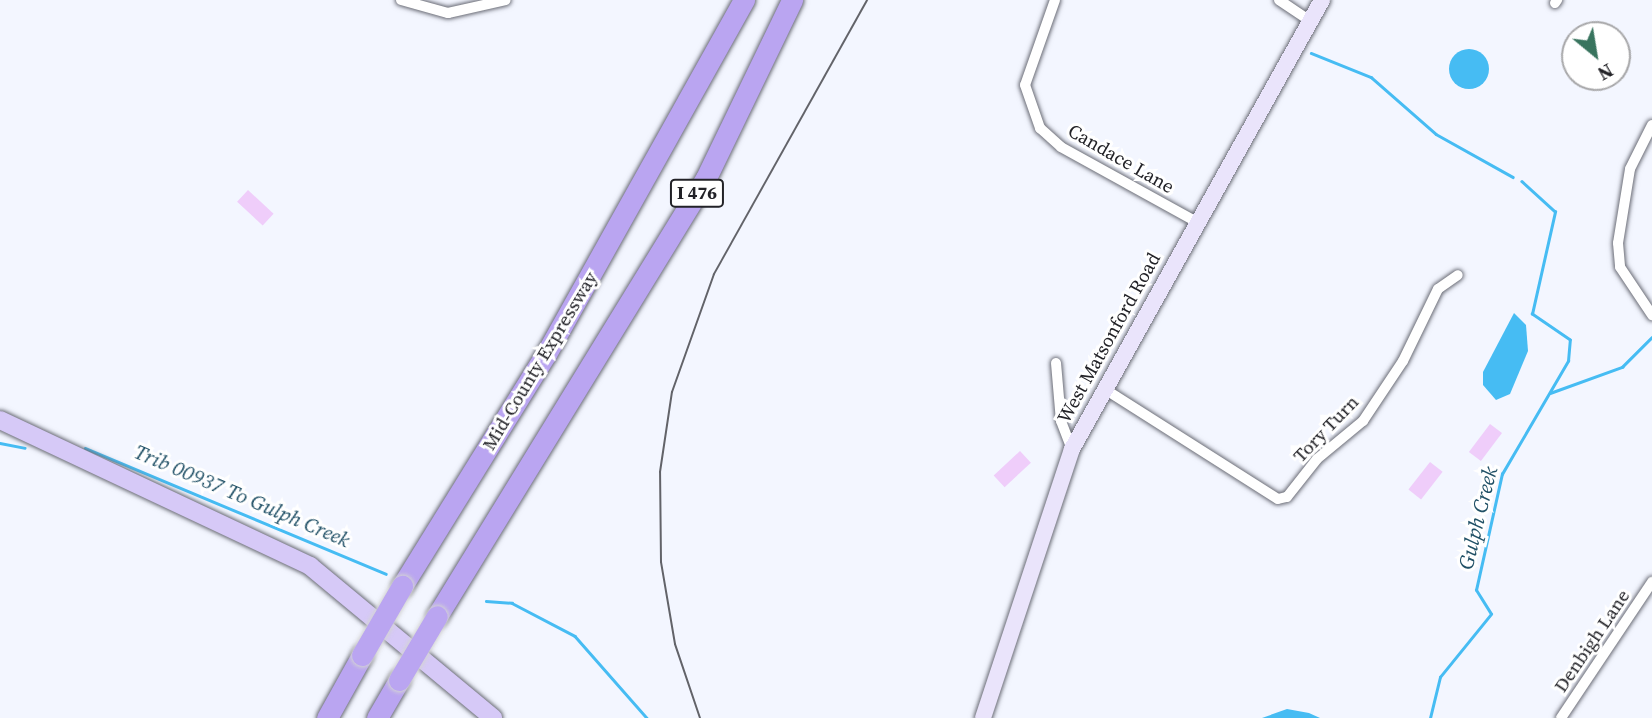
<!DOCTYPE html>
<html>
<head>
<meta charset="utf-8">
<style>
	body { margin:0 }
	#map { position:relative; width:1652px; height:718px; overflow:hidden; background:#f3f6ff; font-family:"Source Serif 4",serif }
	div>[style] { position:absolute }
	.green>* { inset:0; background:#efcdfa; transform-origin:0 0 }
	.water>* { inset:0; background:#46bcf3 }
	.round { border-radius:50% }
	.stream>* { height:2.5px; margin:-1.25px; padding:0 1.25px; transform-origin:1.25px; border-radius:1.25px; background:#46bcf3 }
	.roads { filter:drop-shadow(0 0 2px #6b6d77) drop-shadow(0 0 2px #6b6d77) }
	.street>* { height:10px; margin:-5px; padding:0 5px; transform-origin:5px; border-radius:5px; background:#fff }
	.secondary>* { height:16px; margin:-8px; padding:0 8px; transform-origin:8px; border-radius:8px; background:#eae4fb }
	.primary>* { height:18px; margin:-9px; padding:0 9px; transform-origin:9px; border-radius:9px; background:#d6c9f7 }
	.highway>* { height:21px; margin:-10.5px; padding:0 10.5px; transform-origin:10.5px; border-radius:10.5px; background:#baa5f1 }
	.tram>* { height:2px; margin:-1px; padding:0 1px; transform-origin:1px; border-radius:1px; background:#626369 }
	.bridges { filter:drop-shadow(0 0 2px #d3d3d4) drop-shadow(0 0 2px #d3d3d4) }
	.highway-bridge>* { height:21px; margin:-10.5px; padding:0 10.5px; transform-origin:10.5px; border-radius:10.5px; background:#baa5f1 }
	span { translate:-50% -50%; white-space:nowrap; text-align:center; line-height:1.15; -webkit-text-stroke:6px #fff; paint-order:stroke }
	.shield-label span { padding:2px 5px; background:#fff; border:2px solid; border-radius:5px; -webkit-text-stroke-width:0 }
	.shield-label { font-size:18px; color:#222227; font-weight:700 }
	.street-label { font-size:19px; color:#222227 }
	.water-label { font-size:21px; color:#205066; font-style:italic }
	.north { position:absolute; left:1561px; top:21px; width:70px; height:70px; box-sizing:border-box; background:#fff; border:2px solid #a7a7a9; border-radius:50%; rotate:150deg; font-size:19px; font-weight:700; line-height:28px; text-align:center; color:#222227 }
	.north::after { content:''; display:block; margin:auto; width:24px; height:32px; background:#38745e; clip-path:polygon(50% 0,100% 100%,50% 72%,0 100%) }
</style>
</head>
<body>
<div id="map">
	<div class="green">
		<i style="left:248px;top:190px;width:35px;height:16px;rotate:43deg"></i>
		<i style="left:1490px;top:424px;width:15px;height:35px;rotate:37deg"></i>
		<i style="left:1020px;top:451px;width:16px;height:36px;rotate:47deg"></i>
		<i style="left:1430px;top:462px;width:16px;height:35px;rotate:38deg"></i>
	</div>
	<div class="water">
		<i class="round" style="left:1449px;top:49px;width:40px;height:40px"></i>
		<i style="clip-path:polygon(1514px 313px,1526px 325px,1528px 351px,1510px 394px,1496px 400px,1483px 385px,1483px 372px)"></i>
		<i style="clip-path:polygon(1287px 709px,1309px 713px,1320px 718px,1262px 718px)"></i>
	</div>
	<div class="stream">
		<i style="left:1311px;top:53px;width:65px;rotate:21.8deg"></i>
		<i style="left:1371px;top:77px;width:86px;rotate:41.2deg"></i>
		<i style="left:1436px;top:134px;width:88px;rotate:29.2deg"></i>
		<i style="left:1550px;top:393px;width:77px;rotate:-19.9deg"></i>
		<i style="left:1622px;top:367px;width:42px;rotate:-45deg"></i>
		<i style="left:0;top:443px;width:25px;rotate:11deg"></i>
		<i style="left:85px;top:448px;width:326px;rotate:22.7deg"></i>
		<i style="left:486px;top:601px;width:26px;rotate:4deg"></i>
		<i style="left:512px;top:603px;width:71px;rotate:27.6deg"></i>
		<i style="left:575px;top:636px;width:109px;rotate:48.7deg"></i>
		<i style="left:1430px;top:718px;width:42px;rotate:-76.3deg"></i>
		<i style="left:1440px;top:677px;width:81px;rotate:-51deg"></i>
		<i style="left:1491px;top:614px;width:28px;rotate:-122deg"></i>
		<i style="left:1476px;top:590px;width:119px;rotate:-77.4deg"></i>
		<i style="left:1502px;top:474px;width:131px;rotate:-59.7deg"></i>
		<i style="left:1568px;top:361px;width:21px;rotate:-85deg"></i>
		<i style="left:1570px;top:340px;width:46px;rotate:-145.6deg"></i>
		<i style="left:1532px;top:314px;width:105px;rotate:-77.3deg"></i>
		<i style="left:1555px;top:212px;width:45px;rotate:-137.7deg"></i>
	</div>
	<div class="roads">
		<div class="street">
			<i style="left:401px;top:0;width:49px;rotate:15.5deg"></i>
			<i style="left:448px;top:13px;width:59px;rotate:-12.6deg"></i>
			<i style="left:1055px;top:0;width:90px;rotate:109.4deg"></i>
			<i style="left:1025px;top:85px;width:46px;rotate:70.8deg"></i>
			<i style="left:1040px;top:128px;width:28px;rotate:42deg"></i>
			<i style="left:1061px;top:147px;width:155px;rotate:28.9deg"></i>
			<i style="left:1279px;top:0;width:37px;rotate:34deg"></i>
			<i style="left:1555px;top:3px;width:4px;rotate:-56deg"></i>
			<i style="left:1652px;top:125px;width:49px;rotate:116.6deg"></i>
			<i style="left:1630px;top:169px;width:75px;rotate:99.2deg"></i>
			<i style="left:1618px;top:243px;width:24px;rotate:85deg"></i>
			<i style="left:1620px;top:267px;width:58px;rotate:56.3deg"></i>
			<i style="left:1056px;top:363px;width:58px;rotate:85.1deg"></i>
			<i style="left:1061px;top:421px;width:30px;rotate:69deg"></i>
			<i style="left:1103px;top:388px;width:207px;rotate:32.4deg"></i>
			<i style="left:1278px;top:499px;width:9px;rotate:-13deg"></i>
			<i style="left:1287px;top:497px;width:48px;rotate:-51.7deg"></i>
			<i style="left:1317px;top:459px;width:60px;rotate:-39.6deg"></i>
			<i style="left:1363px;top:421px;width:72px;rotate:-56.3deg"></i>
			<i style="left:1403px;top:361px;width:80px;rotate:-64.1deg"></i>
			<i style="left:1438px;top:289px;width:24px;rotate:-35deg"></i>
			<i style="left:1561px;top:718px;width:164px;rotate:-56.2deg"></i>
		</div>
		<div class="secondary">
			<i style="left:983px;top:718px;width:283px;rotate:-71.7deg"></i>
			<i style="left:1072px;top:449px;width:514px;rotate:-60.89deg"></i>
		</div>
		<div class="primary">
			<i style="left:0;top:420px;width:343px;rotate:25.2deg"></i>
			<i style="left:310px;top:566px;width:238px;rotate:39.7deg"></i>
		</div>
		<div class="highway">
			<i style="left:402px;top:586px;width:273px;rotate:-58.2deg"></i>
			<i style="left:546px;top:354px;width:406px;rotate:-60.8deg"></i>
			<i style="left:437px;top:616px;width:514px;rotate:-58.44deg"></i>
			<i style="left:706px;top:178px;width:198px;rotate:-64.2deg"></i>
			<i style="left:327px;top:718px;width:72px;rotate:-60.9deg"></i>
			<i style="left:377px;top:718px;width:44px;rotate:-59.9deg"></i>
		</div>
	</div>
	<div class="tram">
		<i style="left:700px;top:718px;width:78px;rotate:-108.7deg"></i>
		<i style="left:675px;top:644px;width:83px;rotate:-99.7deg"></i>
		<i style="left:661px;top:562px;width:90px;rotate:-90.6deg"></i>
		<i style="left:660px;top:472px;width:81px;rotate:-81.5deg"></i>
		<i style="left:672px;top:392px;width:125px;rotate:-70.4deg"></i>
		<i style="left:714px;top:274px;width:314px;rotate:-60.8deg"></i>
	</div>
	<div class="bridges">
		<div class="highway-bridge">
			<i style="left:362px;top:655px;width:80px;rotate:-59.9deg"></i>
			<i style="left:399px;top:680px;width:74px;rotate:-59.3deg"></i>
		</div>
	</div>
	<div class="shield-label">
		<span style="left:697px;top:193px">I 476</span>
	</div>
	<div class="street-label">
		<span style="left:1121px;top:159px;rotate:30deg">Candace Lane</span>
		<span style="left:1109px;top:338px;rotate:-61deg">West Matsonford Road</span>
		<span style="left:540px;top:361px;rotate:-59deg">Mid-County Expressway</span>
		<span style="left:1326px;top:429px;rotate:-46deg">Tory Turn</span>
		<span style="left:1592px;top:641px;rotate:-56deg">Denbigh Lane</span>
	</div>
	<div class="water-label">
		<span style="left:242px;top:496px;rotate:23deg">Trib 00937 To Gulph Creek</span>
		<span style="left:1478px;top:518px;rotate:-76deg">Gulph Creek</span>
	</div>
	<div class="north">N</div>
</div>
</body>
</html>
